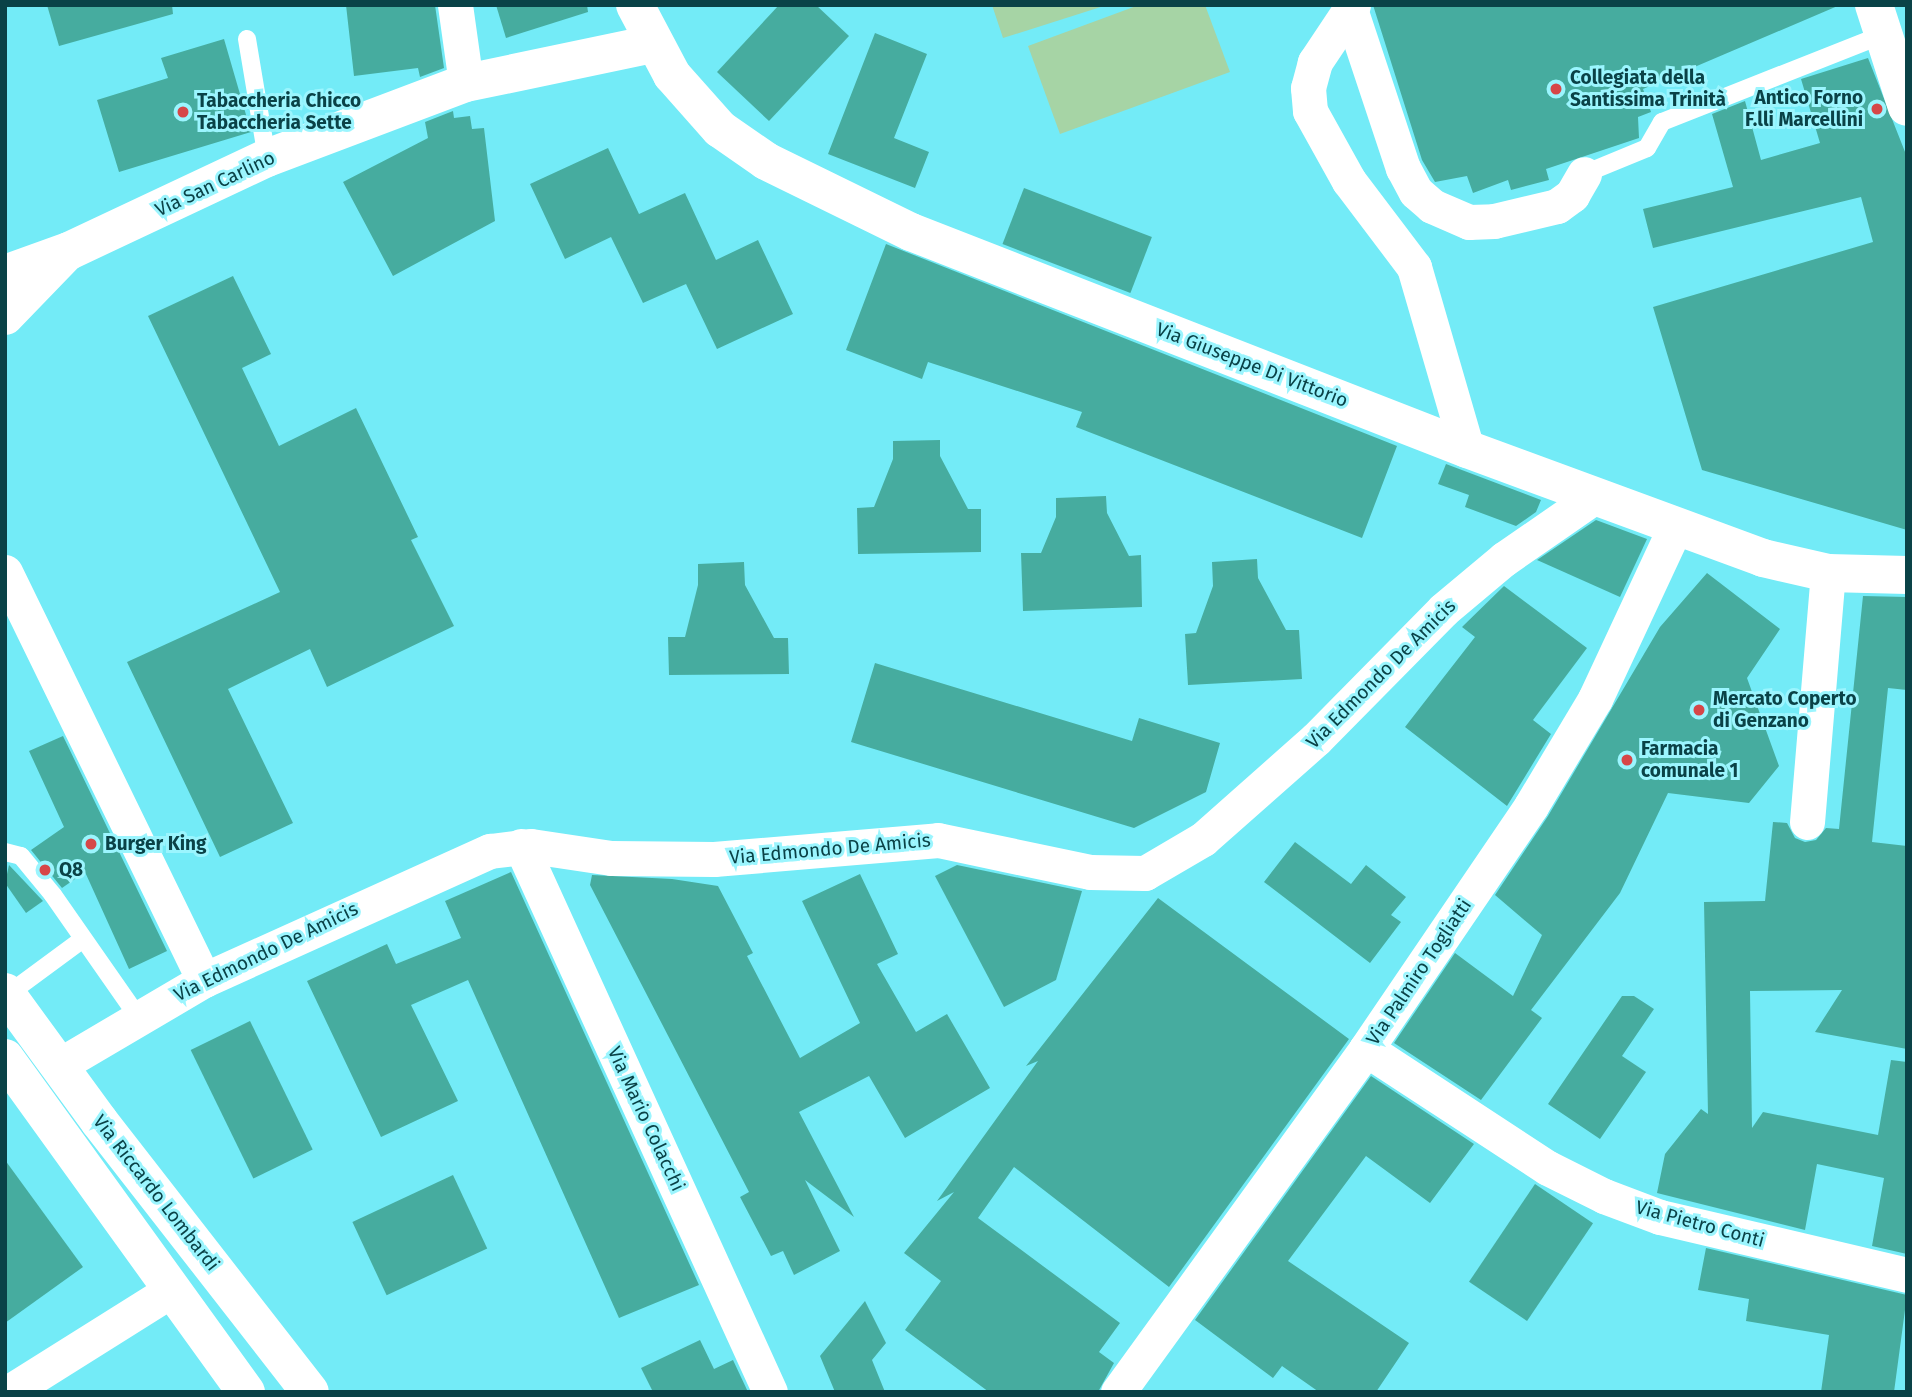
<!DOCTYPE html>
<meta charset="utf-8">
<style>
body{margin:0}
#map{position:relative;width:1912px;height:1397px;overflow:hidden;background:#73ebf7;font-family:"Fira Sans",sans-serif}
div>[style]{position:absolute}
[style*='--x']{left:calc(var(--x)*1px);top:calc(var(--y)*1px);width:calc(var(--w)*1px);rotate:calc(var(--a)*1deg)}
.green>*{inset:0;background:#a6d4a5}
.building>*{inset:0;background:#46ac9f;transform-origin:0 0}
.lane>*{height:18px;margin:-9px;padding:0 9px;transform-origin:9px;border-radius:9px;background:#fff}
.street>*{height:35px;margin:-17.5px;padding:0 17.5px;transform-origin:17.5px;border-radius:17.5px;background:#fff}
.secondary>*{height:38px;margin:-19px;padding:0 19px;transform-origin:19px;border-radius:19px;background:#fff}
.primary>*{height:38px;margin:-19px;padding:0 19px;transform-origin:19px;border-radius:19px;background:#fff}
.dots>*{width:19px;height:19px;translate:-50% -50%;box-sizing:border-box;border:4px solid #9bf5fe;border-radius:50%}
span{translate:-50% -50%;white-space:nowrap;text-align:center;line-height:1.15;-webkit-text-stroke:6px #9bf5fe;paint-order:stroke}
.poi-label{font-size:19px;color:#0a4247;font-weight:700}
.left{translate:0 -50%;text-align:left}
.right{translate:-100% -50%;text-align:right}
.street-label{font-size:19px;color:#0a4247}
.frame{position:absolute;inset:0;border:7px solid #0a4247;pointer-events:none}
</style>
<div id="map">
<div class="green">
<i style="clip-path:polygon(992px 5px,1107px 5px,1003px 38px)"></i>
<i style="clip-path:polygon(1139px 5px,1205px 5px,1230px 72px,1060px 134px,1028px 46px)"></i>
</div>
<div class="building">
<i style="clip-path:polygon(47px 5px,172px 5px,173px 14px,59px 46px)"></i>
<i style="clip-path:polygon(346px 5px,435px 5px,444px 68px,420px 77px,418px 68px,354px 76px)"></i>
<i style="clip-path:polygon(496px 5px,587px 5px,588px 12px,506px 38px)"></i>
<i style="clip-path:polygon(779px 5px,816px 5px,849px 36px,769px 121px,717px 72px)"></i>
<i style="clip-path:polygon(1373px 5px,1840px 5px,1643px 89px,1651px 112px,1638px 117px,1639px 138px,1546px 169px,1549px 180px,1511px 190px,1508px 180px,1473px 193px,1467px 176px,1435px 182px,1422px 160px)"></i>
<i style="clip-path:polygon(875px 33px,927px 54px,894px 138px,929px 152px,915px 188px,828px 154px)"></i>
<i style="clip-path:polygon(224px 39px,251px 132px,119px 172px,97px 100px,168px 78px,161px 58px)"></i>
<i style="clip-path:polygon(1868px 58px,1907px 157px,1907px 530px,1702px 470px,1653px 307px,1873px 242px,1861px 197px,1653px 248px,1643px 209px,1733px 187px,1712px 114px,1745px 101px,1761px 160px,1820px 143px,1801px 79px)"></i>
<i style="clip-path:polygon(453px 111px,454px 118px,470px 116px,472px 129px,484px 128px,495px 221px,393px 276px,343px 182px,428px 138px,425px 122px)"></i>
<i style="clip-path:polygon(608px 148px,639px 214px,685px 193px,716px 260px,758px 240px,793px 314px,717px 349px,686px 284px,643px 303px,611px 237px,565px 259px,530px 184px)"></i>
<i style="left:1024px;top:188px;width:137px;height:60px;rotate:21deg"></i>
<i style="clip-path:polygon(886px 244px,1397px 446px,1362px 538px,1076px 427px,1082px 412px,928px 362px,922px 379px,846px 350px)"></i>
<i style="clip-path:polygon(233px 276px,271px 354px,242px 368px,279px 446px,356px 408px,418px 537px,411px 540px,454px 626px,327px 687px,310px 649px,228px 689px,293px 823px,220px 857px,127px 662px,280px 592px,148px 316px)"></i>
<i style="clip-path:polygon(940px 440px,940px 456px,968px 509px,981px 509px,981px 552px,858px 554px,857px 508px,874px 507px,893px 459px,893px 441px)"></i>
<i style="clip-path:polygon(1446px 464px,1541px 500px,1536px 512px,1516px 526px,1465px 507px,1469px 495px,1438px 484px)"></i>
<i style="clip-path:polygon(1106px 496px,1107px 513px,1129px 556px,1141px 555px,1142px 607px,1023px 611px,1021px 553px,1041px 553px,1056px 517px,1056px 498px)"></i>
<i style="clip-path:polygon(1596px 520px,1647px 539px,1620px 597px,1537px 560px)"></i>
<i style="clip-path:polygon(1257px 559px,1258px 578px,1286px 630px,1299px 630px,1302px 679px,1188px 685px,1185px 634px,1196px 633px,1213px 586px,1212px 562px)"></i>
<i style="clip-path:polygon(744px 562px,745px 585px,774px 638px,788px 638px,789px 674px,669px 675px,668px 637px,685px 637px,698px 585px,698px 564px)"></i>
<i style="clip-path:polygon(1707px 573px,1780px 629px,1747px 678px,1779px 766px,1749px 803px,1668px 793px,1620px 893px,1531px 1010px,1542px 1018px,1481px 1100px,1394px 1043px,1455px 953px,1513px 996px,1542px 935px,1495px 895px,1548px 816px,1660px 627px)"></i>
<i style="clip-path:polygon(1504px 586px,1587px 648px,1533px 720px,1551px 734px,1507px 806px,1405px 727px,1475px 637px,1462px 627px)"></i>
<i style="clip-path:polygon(1863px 596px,1907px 597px,1907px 690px,1888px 688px,1872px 842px,1907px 846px,1907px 1049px,1815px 1032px,1842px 990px,1750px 991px,1752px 1128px,1763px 1112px,1878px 1135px,1891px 1060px,1907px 1062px,1907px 1254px,1872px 1246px,1884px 1178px,1817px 1164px,1805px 1230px,1657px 1193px,1665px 1154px,1701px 1109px,1708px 1114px,1704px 902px,1765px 901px,1773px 822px,1787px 823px,1795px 838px,1805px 842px,1816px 840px,1826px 828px,1839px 829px)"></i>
<i style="clip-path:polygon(875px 663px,1132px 741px,1139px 718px,1220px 743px,1206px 792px,1134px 828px,851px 742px)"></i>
<i style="clip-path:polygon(63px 736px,167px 951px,129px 969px,85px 872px,62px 888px,31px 850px,64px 827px,29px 751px)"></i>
<i style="clip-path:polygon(1295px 842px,1351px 884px,1366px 865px,1406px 897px,1391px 915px,1401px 922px,1370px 963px,1264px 882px)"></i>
<i style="clip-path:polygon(9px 865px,43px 901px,26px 913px,5px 883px)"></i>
<i style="clip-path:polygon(957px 865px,1082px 891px,1056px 980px,1004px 1007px,935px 876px)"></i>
<i style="clip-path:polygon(511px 872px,699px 1285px,619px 1318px,468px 980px,411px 1005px,458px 1101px,381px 1137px,307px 981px,387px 944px,396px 964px,461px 938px,445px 901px)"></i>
<i style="clip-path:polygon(860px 874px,898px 954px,877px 964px,916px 1032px,947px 1014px,990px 1088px,905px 1138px,869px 1076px,799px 1112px,854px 1217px,805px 1180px,840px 1251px,794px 1275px,783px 1251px,771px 1256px,740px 1197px,749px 1192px,590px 885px,592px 875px,672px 879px,718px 886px,753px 953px,747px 956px,800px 1058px,860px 1023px,802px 901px)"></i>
<i style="clip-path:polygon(1158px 898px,1349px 1039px,1169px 1287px,1014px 1167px,978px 1218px,1120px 1323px,1099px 1352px,1114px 1363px,1098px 1392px,989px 1392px,905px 1330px,941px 1281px,904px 1253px,954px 1192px,937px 1201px,1038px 1061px,1026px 1066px)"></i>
<i style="clip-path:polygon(1622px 996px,1634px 996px,1654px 1009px,1622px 1056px,1646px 1072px,1600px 1139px,1548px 1104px)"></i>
<i style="left:250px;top:1021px;width:143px;height:66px;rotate:64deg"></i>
<i style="clip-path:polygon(1371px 1076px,1474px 1144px,1430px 1203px,1366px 1156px,1288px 1261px,1409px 1343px,1376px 1392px,1319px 1392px,1282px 1366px,1273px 1378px,1195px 1320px)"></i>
<i style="clip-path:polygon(5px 1160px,83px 1267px,5px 1323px)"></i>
<i style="left:453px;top:1175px;width:81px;height:111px;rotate:65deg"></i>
<i style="left:1535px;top:1184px;width:70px;height:118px;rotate:34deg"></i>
<i style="clip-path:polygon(1706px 1248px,1907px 1295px,1894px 1392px,1821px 1392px,1829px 1335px,1746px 1321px,1749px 1299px,1698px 1290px)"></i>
<i style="clip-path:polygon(865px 1301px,886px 1343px,872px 1360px,885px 1392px,835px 1392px,820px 1356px)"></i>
<i style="clip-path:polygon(700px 1340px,714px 1369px,733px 1360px,748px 1392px,653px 1392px,641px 1368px)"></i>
</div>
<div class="lane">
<i style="--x:247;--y:39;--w:121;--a:80.5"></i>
<i style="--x:1584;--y:174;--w:68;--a:-22.4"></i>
<i style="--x:1647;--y:148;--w:30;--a:-60"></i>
<i style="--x:1662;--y:122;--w:239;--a:-21.6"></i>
<i style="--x:5;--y:852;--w:16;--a:14"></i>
<i style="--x:21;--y:856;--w:50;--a:50.6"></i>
<i style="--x:53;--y:895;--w:149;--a:55.1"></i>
<i style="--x:7;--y:995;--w:94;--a:-36.4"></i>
</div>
<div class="street">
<i style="--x:455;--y:5;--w:79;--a:82"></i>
<i style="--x:1353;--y:5;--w:69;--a:123.7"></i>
<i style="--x:1315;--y:62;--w:27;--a:105"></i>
<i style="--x:1308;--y:88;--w:23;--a:85"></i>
<i style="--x:1310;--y:111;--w:80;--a:60.9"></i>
<i style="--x:1349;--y:181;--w:108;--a:52.9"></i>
<i style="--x:1414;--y:267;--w:190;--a:73.8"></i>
<i style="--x:1350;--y:9;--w:168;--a:71.6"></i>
<i style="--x:1403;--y:168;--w:27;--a:62"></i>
<i style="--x:1416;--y:192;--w:21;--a:41"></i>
<i style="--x:1432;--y:206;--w:40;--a:23.4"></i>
<i style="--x:1469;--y:222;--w:25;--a:-2"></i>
<i style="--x:1494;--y:221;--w:65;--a:-13.4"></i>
<i style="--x:1557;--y:206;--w:19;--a:-36"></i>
<i style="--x:1572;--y:195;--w:24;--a:-60"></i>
<i style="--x:5;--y:317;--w:92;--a:-45.9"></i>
<i style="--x:5;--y:572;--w:454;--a:64"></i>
<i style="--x:1807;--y:822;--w:250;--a:-85.2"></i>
<i style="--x:521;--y:846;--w:600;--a:65.48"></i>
<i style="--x:1366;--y:1049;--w:217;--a:33.2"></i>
<i style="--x:1548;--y:1168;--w:63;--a:26.6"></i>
<i style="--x:1604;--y:1196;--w:60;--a:20.6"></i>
<i style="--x:1660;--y:1217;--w:254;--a:13.2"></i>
<i style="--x:58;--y:1066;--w:169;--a:-30.5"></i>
<i style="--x:204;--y:980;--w:314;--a:-24.3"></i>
<i style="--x:490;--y:851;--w:41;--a:-7"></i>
<i style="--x:531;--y:846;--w:81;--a:8.5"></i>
<i style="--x:611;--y:858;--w:103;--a:0.6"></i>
<i style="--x:714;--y:859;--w:225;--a:-4.8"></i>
<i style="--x:938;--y:840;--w:155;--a:11.9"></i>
<i style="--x:1090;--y:872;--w:55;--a:1"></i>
<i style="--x:1145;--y:873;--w:67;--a:-30.4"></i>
<i style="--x:1203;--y:839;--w:151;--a:-41.5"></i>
<i style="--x:1316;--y:739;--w:181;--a:-45.4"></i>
<i style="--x:1443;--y:610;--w:80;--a:-39.9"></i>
<i style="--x:1504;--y:559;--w:111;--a:-34.7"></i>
<i style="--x:9;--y:1392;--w:190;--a:-32.1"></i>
<i style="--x:1118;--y:1392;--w:423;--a:-54.1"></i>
<i style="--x:1366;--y:1049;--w:294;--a:-55.8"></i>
<i style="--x:1531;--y:806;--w:125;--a:-59.1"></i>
<i style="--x:1595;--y:699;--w:192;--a:-65"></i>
</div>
<div class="secondary">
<i style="--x:635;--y:5;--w:79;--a:62.1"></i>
<i style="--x:672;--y:75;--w:72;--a:48.4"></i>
<i style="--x:720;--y:129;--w:56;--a:34.8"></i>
<i style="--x:766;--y:161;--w:161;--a:26.1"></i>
<i style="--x:911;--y:232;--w:597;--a:21.32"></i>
<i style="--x:1467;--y:449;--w:315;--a:20.2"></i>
<i style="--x:1763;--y:558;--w:67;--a:13"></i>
<i style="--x:1828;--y:573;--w:79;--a:1.5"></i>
<i style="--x:5;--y:274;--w:68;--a:-19.8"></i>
<i style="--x:69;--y:251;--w:219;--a:-25.2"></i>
<i style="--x:267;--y:158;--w:213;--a:-20.7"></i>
<i style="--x:466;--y:83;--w:191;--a:-11.8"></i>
<i style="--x:5;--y:992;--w:160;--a:53.9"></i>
<i style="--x:99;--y:1121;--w:343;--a:52.1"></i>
<i style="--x:5;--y:1058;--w:412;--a:54.2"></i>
</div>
<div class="primary">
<i style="--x:1874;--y:5;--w:107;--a:72.1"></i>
</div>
<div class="dots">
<i style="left:1556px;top:89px;background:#d64748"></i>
<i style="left:1877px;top:109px;background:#d64748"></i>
<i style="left:183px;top:112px;background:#d64748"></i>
<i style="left:1699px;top:710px;background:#d64748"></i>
<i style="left:1627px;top:760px;background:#d64748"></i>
<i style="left:91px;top:844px;background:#d64748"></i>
<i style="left:45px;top:870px;background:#d64748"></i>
</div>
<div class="poi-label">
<span class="left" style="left:1570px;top:89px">Collegiata della<br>Santissima Trinità</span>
<span class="right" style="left:1863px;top:109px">Antico Forno<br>F.lli Marcellini</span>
<span class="left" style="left:197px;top:112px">Tabaccheria Chicco<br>Tabaccheria Sette</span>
<span class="left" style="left:1713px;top:710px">Mercato Coperto<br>di Genzano</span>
<span class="left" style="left:1641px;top:760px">Farmacia<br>comunale 1</span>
<span class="left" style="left:105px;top:844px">Burger King</span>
<span class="left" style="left:59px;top:870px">Q8</span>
</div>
<div class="street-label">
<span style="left:215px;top:184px;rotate:-25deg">Via San Carlino</span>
<span style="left:1252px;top:365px;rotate:21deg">Via Giuseppe Di Vittorio</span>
<span style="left:1381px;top:674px;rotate:-45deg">Via Edmondo De Amicis</span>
<span style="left:830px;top:849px;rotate:-5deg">Via Edmondo De Amicis</span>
<span style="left:266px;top:952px;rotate:-26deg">Via Edmondo De Amicis</span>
<span style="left:1419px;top:972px;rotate:-56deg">Via Palmiro Togliatti</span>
<span style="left:646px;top:1119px;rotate:65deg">Via Mario Colacchi</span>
<span style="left:156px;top:1193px;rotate:52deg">Via Riccardo Lombardi</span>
<span style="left:1700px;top:1224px;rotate:15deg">Via Pietro Conti</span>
</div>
<div class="frame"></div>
</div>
